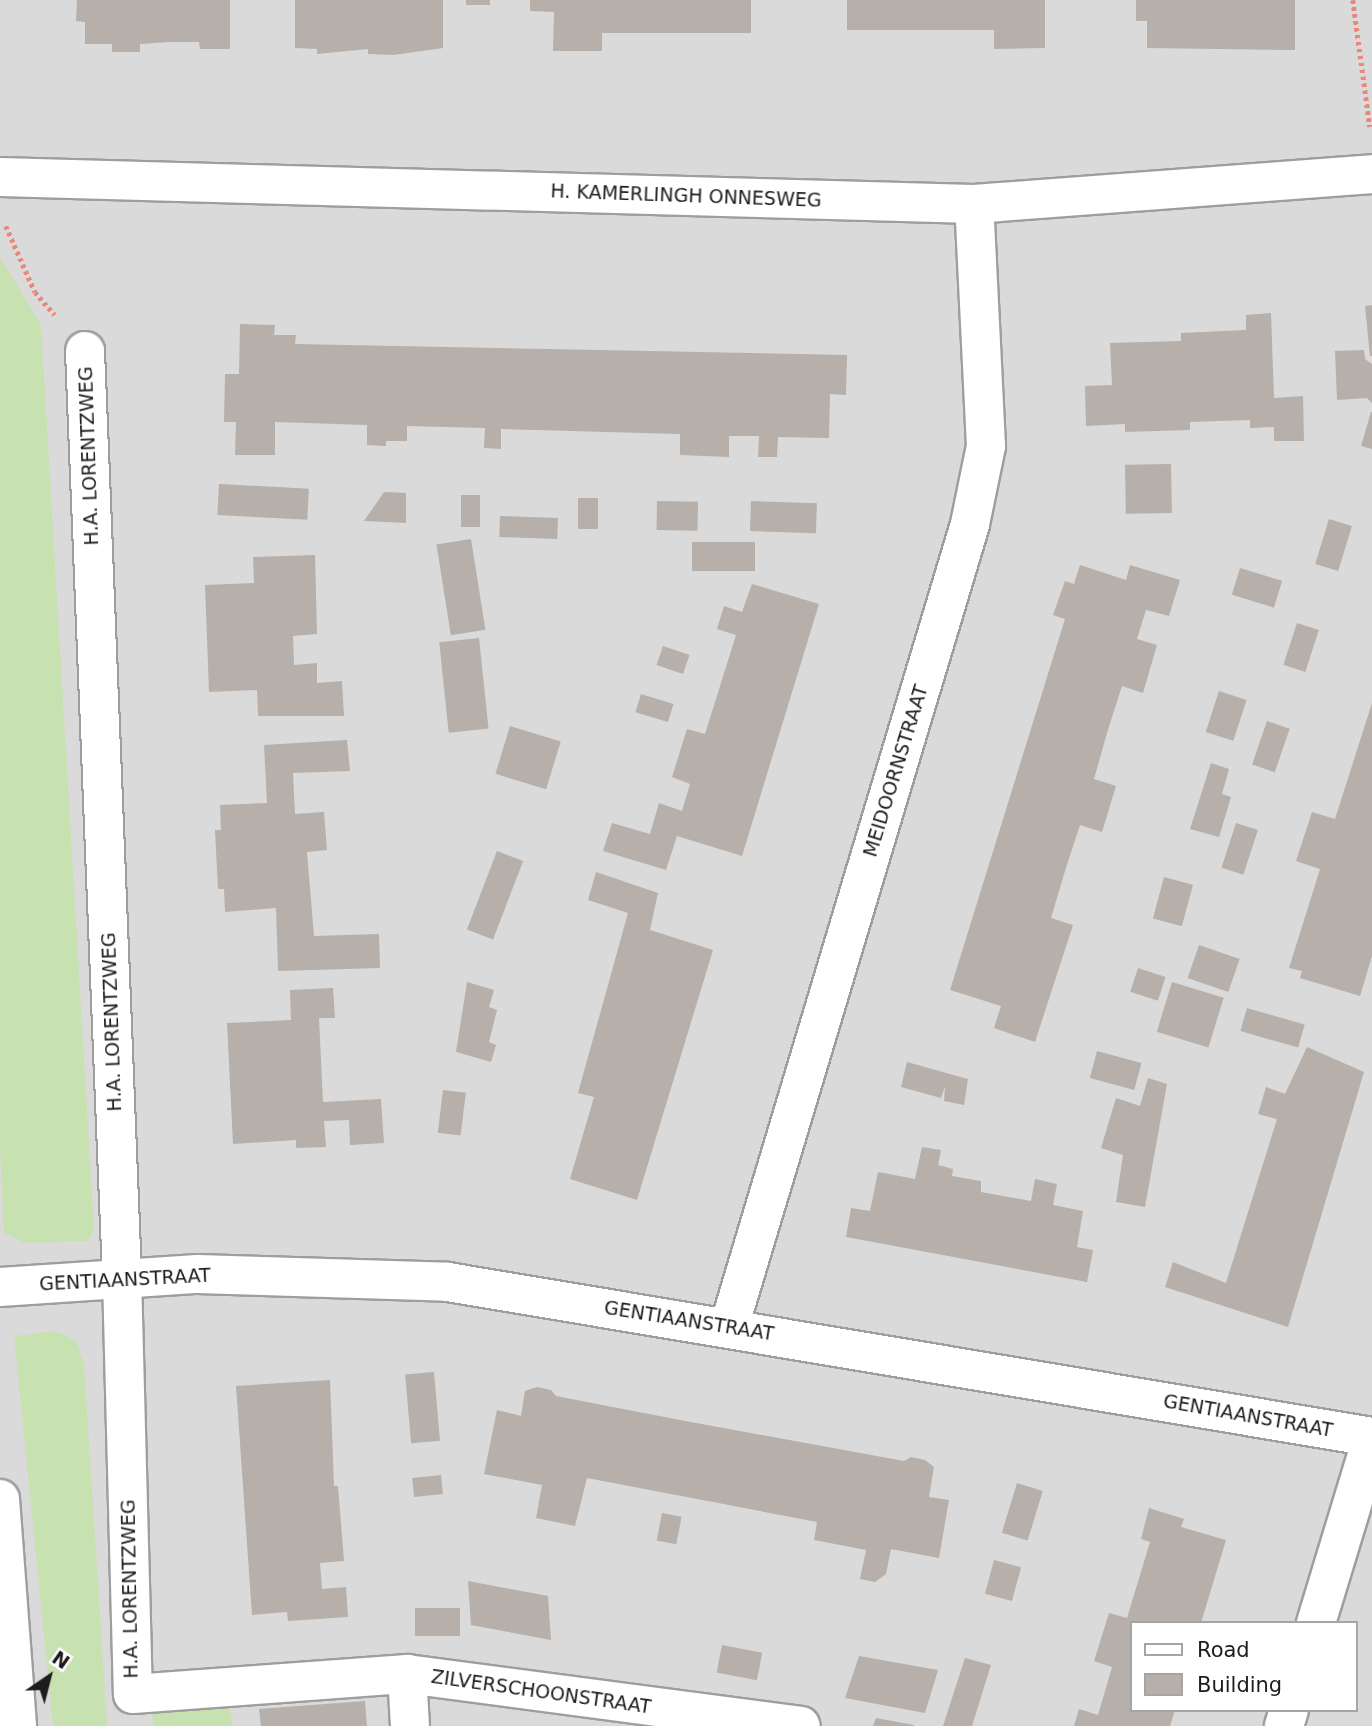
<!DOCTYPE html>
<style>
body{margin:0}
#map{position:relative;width:1372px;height:1726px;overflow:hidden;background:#edeae4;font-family:"DejaVu Sans",sans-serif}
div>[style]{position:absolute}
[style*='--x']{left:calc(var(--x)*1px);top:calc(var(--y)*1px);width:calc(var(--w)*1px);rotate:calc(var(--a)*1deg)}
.residential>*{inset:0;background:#dbdada}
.grass>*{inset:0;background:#c7e1b0}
.building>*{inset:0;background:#b6afaa;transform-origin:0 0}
.path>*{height:4.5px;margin-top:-2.25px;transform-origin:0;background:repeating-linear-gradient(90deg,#e8877a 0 3.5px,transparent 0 7px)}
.roads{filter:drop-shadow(2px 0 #9e9e9e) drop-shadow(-2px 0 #9e9e9e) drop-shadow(0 2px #9e9e9e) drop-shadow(0 -2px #9e9e9e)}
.minor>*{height:38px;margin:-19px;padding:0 19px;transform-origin:19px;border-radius:19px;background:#fff}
span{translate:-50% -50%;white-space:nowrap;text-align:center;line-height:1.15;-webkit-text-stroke:5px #fff;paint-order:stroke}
.street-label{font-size:19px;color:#1d1d1d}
.legend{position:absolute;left:1130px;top:1621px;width:228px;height:91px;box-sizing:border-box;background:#fff;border:2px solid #a5a5a5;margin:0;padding:9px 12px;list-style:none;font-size:21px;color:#1d1d1d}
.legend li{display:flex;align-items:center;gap:14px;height:35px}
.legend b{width:35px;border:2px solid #a5a5a5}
.north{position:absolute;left:14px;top:1642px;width:70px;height:70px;-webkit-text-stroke:5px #fff;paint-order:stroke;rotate:35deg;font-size:19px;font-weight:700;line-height:28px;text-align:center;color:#1d1d1d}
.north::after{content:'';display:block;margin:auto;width:24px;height:32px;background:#1d1d1d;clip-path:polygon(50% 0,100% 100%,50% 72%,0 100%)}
</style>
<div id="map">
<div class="residential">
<i style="clip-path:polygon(evenodd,0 0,1372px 0,1372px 1726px,0 1726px,0 0,1132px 1623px,1356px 1623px,1356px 1710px,1132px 1710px,1132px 1623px)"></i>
</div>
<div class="grass">
<i style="clip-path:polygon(0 257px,41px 325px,94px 1231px,87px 1241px,25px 1243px,4px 1233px,0 1145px)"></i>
<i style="clip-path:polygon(53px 1331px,76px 1340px,84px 1365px,107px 1726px,53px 1726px,14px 1336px)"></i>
<i style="clip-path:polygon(228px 1699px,232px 1726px,153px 1726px,152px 1707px)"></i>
</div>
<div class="building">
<i style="clip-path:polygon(77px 0,230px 0,230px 49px,200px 49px,199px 42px,169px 42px,140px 44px,140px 52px,112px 52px,112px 44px,85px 44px,85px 22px,76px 21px)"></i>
<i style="clip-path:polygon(295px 0,443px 0,443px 48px,393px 55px,368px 54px,368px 49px,317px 54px,317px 49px,295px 48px)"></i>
<i style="left:466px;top:0;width:24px;height:5px"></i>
<i style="clip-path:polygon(530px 0,751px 0,751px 33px,602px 33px,602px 51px,553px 51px,554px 12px,530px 11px)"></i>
<i style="clip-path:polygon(847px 0,1045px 0,1045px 48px,994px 49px,994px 30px,847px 30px)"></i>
<i style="clip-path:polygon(1136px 0,1295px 0,1295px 50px,1147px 48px,1147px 21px,1136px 21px)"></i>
<i style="clip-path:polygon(1372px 305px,1372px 356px,1370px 356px,1365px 306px)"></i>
<i style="clip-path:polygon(1271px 313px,1274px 398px,1303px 396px,1304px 441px,1274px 441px,1274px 427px,1250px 428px,1250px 420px,1190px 422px,1190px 430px,1125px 432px,1125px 424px,1086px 426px,1085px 386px,1112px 385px,1110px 343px,1181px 341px,1181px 333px,1246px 330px,1246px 315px)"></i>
<i style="clip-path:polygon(240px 324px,275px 325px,274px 335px,296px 335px,295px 344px,847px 355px,846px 395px,830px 394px,829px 438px,778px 437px,777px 457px,758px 457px,759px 436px,729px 436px,729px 457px,680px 455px,680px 434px,501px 429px,501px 449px,484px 448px,485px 428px,407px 426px,407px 441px,386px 441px,386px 446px,367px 445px,367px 425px,275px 422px,275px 455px,235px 455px,236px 422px,224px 422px,225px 374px,239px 374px)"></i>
<i style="clip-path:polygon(1364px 350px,1365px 359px,1372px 364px,1372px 403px,1367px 398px,1337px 400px,1335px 351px)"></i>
<i style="clip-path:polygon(1371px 412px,1372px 412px,1372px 449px,1361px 446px)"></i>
<i style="left:1171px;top:464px;width:49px;height:46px;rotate:89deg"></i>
<i style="left:219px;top:484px;width:90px;height:31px;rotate:3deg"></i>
<i style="clip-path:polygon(384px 492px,406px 493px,406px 523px,364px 521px)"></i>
<i style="left:461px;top:495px;width:19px;height:32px"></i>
<i style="left:578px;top:498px;width:20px;height:31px"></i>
<i style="left:657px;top:501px;width:41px;height:29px;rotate:1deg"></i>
<i style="left:751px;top:501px;width:66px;height:30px;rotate:2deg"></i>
<i style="left:500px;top:516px;width:58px;height:21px;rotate:2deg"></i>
<i style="left:1329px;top:519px;width:24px;height:47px;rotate:17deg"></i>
<i style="left:471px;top:539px;width:92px;height:35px;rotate:81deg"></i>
<i style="left:692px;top:542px;width:63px;height:29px"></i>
<i style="clip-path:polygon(315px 555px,317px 634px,293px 636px,294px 665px,317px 663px,317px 683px,342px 681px,344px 716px,258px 716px,257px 690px,209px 692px,205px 585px,254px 583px,253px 557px)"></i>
<i style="clip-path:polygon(1080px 565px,1126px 580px,1130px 565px,1180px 580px,1169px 616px,1146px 610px,1137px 639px,1157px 645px,1143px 693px,1122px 686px,1107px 733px,1094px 779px,1116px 786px,1102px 832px,1080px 825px,1065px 871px,1051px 918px,1073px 925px,1035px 1042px,994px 1028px,1001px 1006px,950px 990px,1065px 619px,1053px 615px,1065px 581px,1074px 584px)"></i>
<i style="left:1240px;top:568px;width:44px;height:28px;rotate:17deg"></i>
<i style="clip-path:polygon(752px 584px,819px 604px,742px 856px,677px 836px,666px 870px,603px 851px,612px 823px,650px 834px,659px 803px,682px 811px,690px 784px,672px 777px,687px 729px,705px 734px,736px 635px,717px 629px,724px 606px,742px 612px)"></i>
<i style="left:1297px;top:623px;width:23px;height:44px;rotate:18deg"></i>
<i style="left:479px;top:638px;width:91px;height:40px;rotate:84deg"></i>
<i style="left:663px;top:646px;width:28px;height:20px;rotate:19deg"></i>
<i style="left:1219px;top:691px;width:29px;height:43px;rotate:18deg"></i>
<i style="left:641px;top:694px;width:34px;height:19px;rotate:17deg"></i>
<i style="clip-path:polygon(1372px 703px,1372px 956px,1360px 996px,1300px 978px,1302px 971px,1289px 968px,1320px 869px,1296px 861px,1312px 812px,1335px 819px)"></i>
<i style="left:1267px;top:721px;width:24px;height:46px;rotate:19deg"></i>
<i style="left:510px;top:726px;width:53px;height:50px;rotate:17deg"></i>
<i style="clip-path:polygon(347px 740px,350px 771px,293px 773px,295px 814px,324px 812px,327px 850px,307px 852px,314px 936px,379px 934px,380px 968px,278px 971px,276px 908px,225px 912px,224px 889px,218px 889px,215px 830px,221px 830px,220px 805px,267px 803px,264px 745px)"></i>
<i style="clip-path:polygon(1211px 763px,1229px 769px,1222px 794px,1231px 797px,1219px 837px,1190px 829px)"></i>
<i style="left:1236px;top:823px;width:23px;height:47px;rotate:18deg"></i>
<i style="left:497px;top:851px;width:28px;height:84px;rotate:21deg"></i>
<i style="clip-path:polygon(596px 872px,658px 893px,650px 930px,713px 950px,637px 1200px,570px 1179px,594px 1097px,578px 1093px,628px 913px,588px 900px)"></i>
<i style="left:1164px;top:877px;width:30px;height:43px;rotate:15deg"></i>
<i style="left:1199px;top:945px;width:43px;height:35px;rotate:19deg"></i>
<i style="left:1138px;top:968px;width:29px;height:25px;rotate:18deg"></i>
<i style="clip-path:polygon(467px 982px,494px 990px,489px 1007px,497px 1010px,489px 1042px,496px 1045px,491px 1062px,456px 1052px)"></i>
<i style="left:1172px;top:982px;width:54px;height:52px;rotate:17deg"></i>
<i style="clip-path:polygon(333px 988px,335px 1018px,319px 1018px,323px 1102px,381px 1099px,384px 1143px,350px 1145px,349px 1120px,324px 1121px,326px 1147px,296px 1148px,296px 1140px,233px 1144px,227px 1023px,291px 1020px,290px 990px)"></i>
<i style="left:1247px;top:1008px;width:60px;height:24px;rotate:16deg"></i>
<i style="clip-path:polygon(1307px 1047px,1364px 1072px,1288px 1327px,1165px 1287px,1173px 1262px,1226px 1283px,1277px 1119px,1258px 1114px,1266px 1087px,1285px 1094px)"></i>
<i style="left:1097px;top:1051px;width:46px;height:28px;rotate:15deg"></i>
<i style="clip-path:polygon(907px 1062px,968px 1079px,964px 1105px,944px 1101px,945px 1086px,941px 1098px,901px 1087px)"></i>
<i style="clip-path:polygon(1148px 1078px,1167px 1084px,1145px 1207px,1116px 1202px,1123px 1155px,1101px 1148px,1116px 1098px,1140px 1106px)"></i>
<i style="left:443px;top:1090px;width:23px;height:43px;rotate:7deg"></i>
<i style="clip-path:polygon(922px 1147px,941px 1150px,938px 1165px,953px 1169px,952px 1176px,981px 1181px,981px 1192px,1031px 1201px,1035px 1179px,1057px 1184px,1053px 1205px,1083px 1211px,1077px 1247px,1093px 1250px,1087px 1282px,846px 1237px,851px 1208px,870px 1211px,878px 1172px,915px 1179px)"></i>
<i style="left:434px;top:1372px;width:69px;height:29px;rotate:85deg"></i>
<i style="clip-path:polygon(330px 1380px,334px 1486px,338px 1486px,344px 1561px,320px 1563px,322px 1589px,346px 1587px,348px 1617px,288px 1621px,287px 1612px,252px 1615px,236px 1386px)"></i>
<i style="clip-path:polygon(537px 1387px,551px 1390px,556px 1396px,680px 1420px,904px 1461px,911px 1457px,925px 1460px,934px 1467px,929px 1497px,949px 1500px,939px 1558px,891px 1549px,886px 1574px,875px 1582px,860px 1579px,866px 1550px,814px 1540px,817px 1522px,587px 1478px,575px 1526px,536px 1518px,542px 1485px,484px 1474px,497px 1410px,521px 1416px,525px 1391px)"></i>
<i style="left:441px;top:1475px;width:19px;height:29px;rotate:84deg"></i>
<i style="left:1017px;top:1483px;width:27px;height:52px;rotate:17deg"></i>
<i style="clip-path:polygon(1149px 1508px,1184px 1519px,1181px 1527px,1226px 1540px,1201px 1623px,1132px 1623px,1132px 1710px,1175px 1710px,1170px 1726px,1074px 1726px,1079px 1709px,1098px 1715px,1112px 1667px,1094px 1661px,1109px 1613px,1127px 1618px,1150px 1542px,1141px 1539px)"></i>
<i style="left:662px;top:1513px;width:20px;height:28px;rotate:11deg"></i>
<i style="left:994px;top:1560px;width:28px;height:35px;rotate:15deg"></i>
<i style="clip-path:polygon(468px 1581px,548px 1596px,551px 1640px,471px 1625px)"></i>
<i style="left:460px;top:1608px;width:28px;height:45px;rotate:90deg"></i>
<i style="left:722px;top:1645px;width:41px;height:28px;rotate:11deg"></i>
<i style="clip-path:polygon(859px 1656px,938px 1670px,925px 1713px,845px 1698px)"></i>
<i style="clip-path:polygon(965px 1658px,991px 1665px,972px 1726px,943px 1726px)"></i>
<i style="clip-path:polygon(365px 1701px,367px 1726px,261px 1726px,259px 1709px)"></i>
<i style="clip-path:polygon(876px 1718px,914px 1725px,914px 1726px,873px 1726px)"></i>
</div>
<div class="path">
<i style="--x:1353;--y:0;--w:128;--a:82.4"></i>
<i style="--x:6;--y:226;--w:72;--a:66.3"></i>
<i style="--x:35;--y:292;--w:30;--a:49"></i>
</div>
<div class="roads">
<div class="minor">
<i style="--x:0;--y:177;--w:974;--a:1.59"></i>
<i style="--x:974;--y:204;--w:399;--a:-4.3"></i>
<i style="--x:85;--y:351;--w:927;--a:87.71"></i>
<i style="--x:122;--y:1277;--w:417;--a:88.5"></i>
<i style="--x:133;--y:1694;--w:275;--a:-4.2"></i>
<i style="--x:407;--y:1674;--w:397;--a:7.5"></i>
<i style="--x:0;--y:1287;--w:198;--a:-3.8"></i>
<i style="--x:198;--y:1274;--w:250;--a:1.8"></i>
<i style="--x:448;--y:1282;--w:937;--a:9.52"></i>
<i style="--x:729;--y:1327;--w:838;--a:-73.29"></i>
<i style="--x:970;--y:524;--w:80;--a:-78.4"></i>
<i style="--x:986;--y:446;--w:242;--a:-92.8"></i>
<i style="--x:0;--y:1499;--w:228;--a:85.7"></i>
<i style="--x:1316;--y:1623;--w:192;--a:-73.1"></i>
<i style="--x:407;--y:1674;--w:52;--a:86.7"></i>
<i style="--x:1284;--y:1726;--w:17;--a:-73"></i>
</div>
</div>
<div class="street-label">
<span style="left:686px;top:196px;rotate:2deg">H. KAMERLINGH ONNESWEG</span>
<span style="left:89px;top:456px;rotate:-92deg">H.A. LORENTZWEG</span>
<span style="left:896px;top:771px;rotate:-73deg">MEIDOORNSTRAAT</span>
<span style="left:112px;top:1022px;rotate:-92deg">H.A. LORENTZWEG</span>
<span style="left:125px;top:1280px;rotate:-3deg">GENTIAANSTRAAT</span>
<span style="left:689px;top:1321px;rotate:9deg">GENTIAANSTRAAT</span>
<span style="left:1248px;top:1416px;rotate:10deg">GENTIAANSTRAAT</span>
<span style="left:130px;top:1589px;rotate:-91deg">H.A. LORENTZWEG</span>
<span style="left:541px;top:1692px;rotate:8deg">ZILVERSCHOONSTRAAT</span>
</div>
<ul class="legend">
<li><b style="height:9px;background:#fff"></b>Road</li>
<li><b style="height:19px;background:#b6afaa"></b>Building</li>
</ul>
<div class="north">N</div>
</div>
